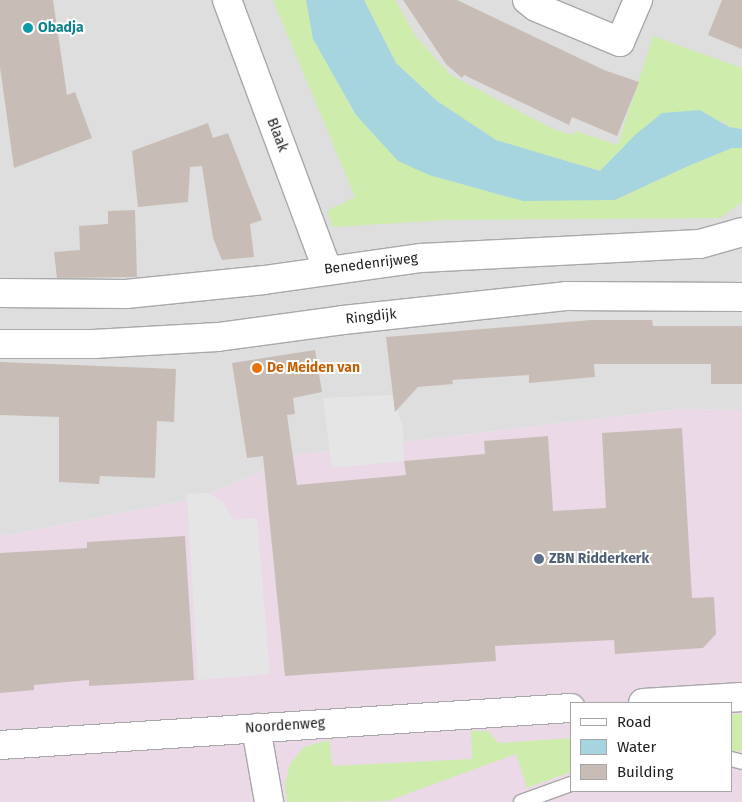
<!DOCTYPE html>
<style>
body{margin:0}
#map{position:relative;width:742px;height:802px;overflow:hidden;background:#f2eee7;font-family:"Fira Sans",sans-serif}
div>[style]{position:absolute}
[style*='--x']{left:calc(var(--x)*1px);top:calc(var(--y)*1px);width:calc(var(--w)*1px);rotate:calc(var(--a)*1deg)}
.residential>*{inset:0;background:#dfdede}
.industrial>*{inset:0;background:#ebd9e8}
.grass>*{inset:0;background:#ceedac;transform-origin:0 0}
.parking>*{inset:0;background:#e5e5e5}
.water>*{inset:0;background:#a6d5e0}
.building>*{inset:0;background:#c7bdb6}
.roads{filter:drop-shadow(1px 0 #a8a8a8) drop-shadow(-1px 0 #a8a8a8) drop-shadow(0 1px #a8a8a8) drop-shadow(0 -1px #a8a8a8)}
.lane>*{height:14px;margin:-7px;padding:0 7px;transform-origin:7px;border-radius:7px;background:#fff}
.street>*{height:28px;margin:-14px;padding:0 14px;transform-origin:14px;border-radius:14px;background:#fff}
.dots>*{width:14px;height:14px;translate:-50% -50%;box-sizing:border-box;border:2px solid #fff;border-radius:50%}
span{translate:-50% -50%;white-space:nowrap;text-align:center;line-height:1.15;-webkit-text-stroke:4px #fff;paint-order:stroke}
.culture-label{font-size:14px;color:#0d838f;font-weight:700}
.left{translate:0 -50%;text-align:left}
.street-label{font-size:14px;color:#212121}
.food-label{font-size:14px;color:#c56008;font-weight:700}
.service-label{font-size:14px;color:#4e5e75;font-weight:700}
.legend{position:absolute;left:570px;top:702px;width:162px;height:90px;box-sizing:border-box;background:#fff;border:1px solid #a6a6a6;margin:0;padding:6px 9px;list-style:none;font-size:15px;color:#212121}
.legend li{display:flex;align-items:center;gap:10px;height:25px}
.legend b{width:25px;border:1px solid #a6a6a6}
</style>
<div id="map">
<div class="residential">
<i style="clip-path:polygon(0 0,742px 0,742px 410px,680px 409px,302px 454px,200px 498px,4px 536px,0 531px)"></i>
</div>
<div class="industrial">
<i style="clip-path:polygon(evenodd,680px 409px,742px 410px,742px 802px,0 802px,0 531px,4px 536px,200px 498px,302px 454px,680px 409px,571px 703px,731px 703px,731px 791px,571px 791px,571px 703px)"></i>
</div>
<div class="grass">
<i style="clip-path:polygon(273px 0,306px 0,313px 39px,356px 115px,615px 200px,686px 167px,732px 148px,742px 148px,742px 202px,720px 218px,448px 220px,333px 227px,327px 211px,355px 197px)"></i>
<i style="clip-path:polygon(364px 0,395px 0,416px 37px,451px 75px,551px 128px,572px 135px,576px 131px,618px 145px,653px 36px,742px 68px,742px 129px,729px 127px,723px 121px,635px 135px,600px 171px,496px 140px,437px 101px,396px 63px)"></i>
<i style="left:742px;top:714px;width:37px;height:11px;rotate:90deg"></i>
<i style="clip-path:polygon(471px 731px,488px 731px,499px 743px,571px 738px,571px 772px,527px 788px,516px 754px,388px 801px,287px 802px,285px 784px,290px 764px,304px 747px,329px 740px,332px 766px,472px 759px)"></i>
</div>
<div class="parking">
<i style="clip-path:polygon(392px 395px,403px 428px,404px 461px,332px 468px,323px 398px)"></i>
<i style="clip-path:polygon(208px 493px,222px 501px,234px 520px,257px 518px,270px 674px,198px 680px,187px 494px)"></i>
</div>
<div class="water">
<i style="clip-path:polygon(306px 0,364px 0,396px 63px,437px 101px,496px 140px,600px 171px,635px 135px,662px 113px,700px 110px,729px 127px,742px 129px,742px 148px,732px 148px,686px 167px,615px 200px,523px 201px,429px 175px,398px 161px,356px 115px,313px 39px)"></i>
</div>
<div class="building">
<i style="clip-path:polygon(0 0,53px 0,67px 95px,75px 92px,92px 138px,14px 168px,0 67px)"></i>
<i style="clip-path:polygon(403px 0,457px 0,604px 70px,639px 82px,617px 136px,572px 117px,569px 125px,464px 75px,462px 78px,446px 64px)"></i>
<i style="clip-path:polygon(722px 0,742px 0,742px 49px,708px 35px)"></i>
<i style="clip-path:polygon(208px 123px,213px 138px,228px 133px,262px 220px,250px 224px,254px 257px,222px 260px,213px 238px,202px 166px,190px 167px,188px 202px,138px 207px,132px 151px)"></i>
<i style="clip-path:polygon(135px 210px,137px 277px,57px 278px,54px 252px,80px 250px,79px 226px,108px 224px,108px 211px)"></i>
<i style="clip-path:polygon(591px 320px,652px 320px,653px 326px,742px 326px,742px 384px,711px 384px,711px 364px,594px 364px,595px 377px,529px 383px,529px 375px,452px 380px,453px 384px,418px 387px,395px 412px,386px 337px)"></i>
<i style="clip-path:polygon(315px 350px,322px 392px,293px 398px,295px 414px,287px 415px,297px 485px,406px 475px,404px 461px,485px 454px,484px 441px,548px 436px,553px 511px,606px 508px,602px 433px,682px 428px,692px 598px,714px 597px,716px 634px,703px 648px,615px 654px,614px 640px,495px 646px,496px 661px,285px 676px,263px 456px,247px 458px,232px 363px)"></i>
<i style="clip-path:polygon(0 362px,176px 369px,174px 422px,157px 421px,155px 478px,100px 476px,99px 484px,59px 482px,59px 417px,0 415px)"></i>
<i style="clip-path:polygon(185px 536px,194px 680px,89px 686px,89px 680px,34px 685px,34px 690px,0 693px,0 553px,87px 548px,87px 542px)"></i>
</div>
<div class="roads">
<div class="lane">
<i style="--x:731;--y:759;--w:11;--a:15"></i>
<i style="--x:521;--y:802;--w:53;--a:-19.8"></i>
</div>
<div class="street">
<i style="--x:227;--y:0;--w:287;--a:69.6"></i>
<i style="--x:527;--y:0;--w:11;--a:38"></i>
<i style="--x:536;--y:7;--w:91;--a:22.6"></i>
<i style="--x:620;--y:42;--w:46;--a:-66.8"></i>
<i style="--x:0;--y:293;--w:126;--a:0.5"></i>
<i style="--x:126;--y:294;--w:139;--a:-5.8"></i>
<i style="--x:264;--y:280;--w:159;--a:-8"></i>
<i style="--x:421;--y:258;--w:279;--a:-2.9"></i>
<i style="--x:700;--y:244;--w:44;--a:-15.9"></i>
<i style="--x:0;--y:344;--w:93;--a:0"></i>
<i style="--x:93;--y:344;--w:125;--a:-3.2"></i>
<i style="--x:218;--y:337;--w:126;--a:-7.7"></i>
<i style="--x:343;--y:320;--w:224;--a:-6.1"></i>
<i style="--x:566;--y:296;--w:176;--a:0.3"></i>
<i style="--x:643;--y:703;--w:99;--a:-3.5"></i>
<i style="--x:256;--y:728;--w:75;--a:80"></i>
<i style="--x:0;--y:745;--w:572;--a:-3.71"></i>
</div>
</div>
<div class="dots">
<i style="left:28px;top:28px;background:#0f9aa8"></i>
<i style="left:257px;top:368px;background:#e8710a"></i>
<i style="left:539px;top:559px;background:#5c6f8a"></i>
</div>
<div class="culture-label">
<span class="left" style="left:38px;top:28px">Obadja</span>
</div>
<div class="street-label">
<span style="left:277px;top:135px;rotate:69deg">Blaak</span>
<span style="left:371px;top:264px;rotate:-7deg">Benedenrijweg</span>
<span style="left:371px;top:317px;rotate:-6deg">Ringdijk</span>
<span style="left:285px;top:726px;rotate:-4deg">Noordenweg</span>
</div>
<div class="food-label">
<span class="left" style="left:267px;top:368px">De Meiden van</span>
</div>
<div class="service-label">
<span class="left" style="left:549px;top:559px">ZBN Ridderkerk</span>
</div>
<ul class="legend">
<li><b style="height:6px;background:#fff"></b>Road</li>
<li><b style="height:14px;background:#a6d5e0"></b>Water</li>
<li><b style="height:14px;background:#c7bdb6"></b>Building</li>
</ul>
</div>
